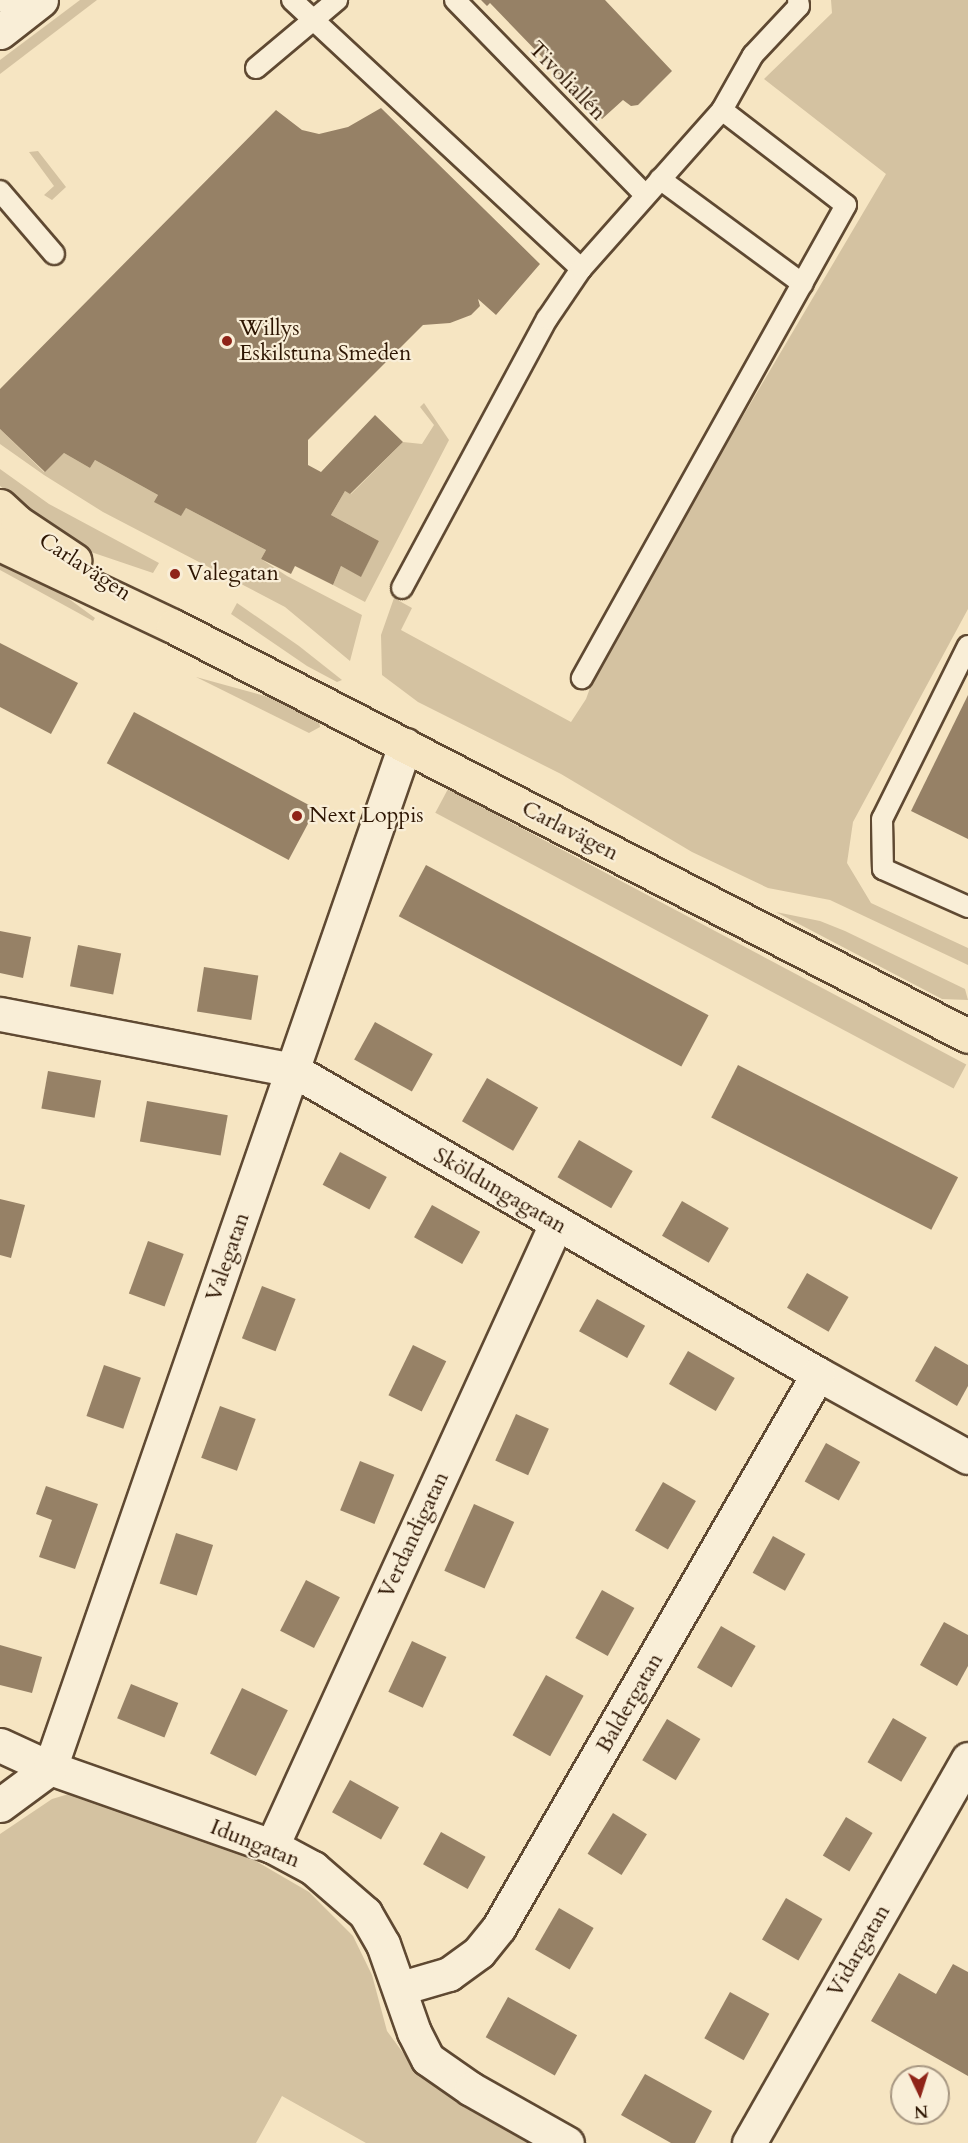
<!DOCTYPE html>
<meta charset="utf-8">
<style>
body{margin:0}
#map{position:relative;width:968px;height:2143px;overflow:hidden;background:#f6e5c2;font-family:Cardo,serif}
div>[style]{position:absolute}
[style*='--x']{left:calc(var(--x)*1px);top:calc(var(--y)*1px);width:calc(var(--w)*1px);rotate:calc(var(--a)*1deg)}
.green>*{inset:0;background:#d4c2a1;transform-origin:0 0}
.building>*{inset:0;background:#968166;transform-origin:0 0}
.roads{filter:drop-shadow(2px 0 #5f4932) drop-shadow(-2px 0 #5f4932) drop-shadow(0 2px #5f4932) drop-shadow(0 -2px #5f4932)}
.lane>*{height:20px;margin:-10px;padding:0 10px;transform-origin:10px;border-radius:10px;background:#f9eed7}
.street>*{height:33px;margin:-16.5px;padding:0 16.5px;transform-origin:16.5px;border-radius:16.5px;background:#f9eed7}
.primary>*{height:33px;margin:-16.5px;padding:0 16.5px;transform-origin:16.5px;border-radius:16.5px;background:#f6e5c2}
.dots>*{width:16px;height:16px;translate:-50% -50%;box-sizing:border-box;border:3px solid #f9eed7;border-radius:50%}
span{translate:-50% -50%;white-space:nowrap;text-align:center;line-height:1.15;-webkit-text-stroke:4.5px #f9eed7;paint-order:stroke}
.street-label{font-size:22px;color:#2d1502}
.poi-label{font-size:22px;color:#2d1502}
.left{translate:0 -50%;text-align:left}
.north{position:absolute;left:890px;top:2065px;width:60px;height:60px;box-sizing:border-box;background:#f9eed7;border:2px solid #a79782;border-radius:50%;rotate:176deg;font-size:16px;font-weight:700;line-height:24px;text-align:center;color:#2d1502}
.north::after{content:'';display:block;margin:auto;width:21px;height:27px;background:#8f2418;clip-path:polygon(50% 0,100% 100%,50% 72%,0 100%)}
</style>
<div id="map">
<div class="green">
<i style="clip-path:polygon(80px 0,97px 0,0 74px,0 60px)"></i>
<i style="clip-path:polygon(831px 0,968px 0,968px 609px,853px 822px,847px 863px,871px 903px,968px 948px,968px 965px,830px 900px,768px 888px,692px 852px,561px 774px,418px 702px,382px 675px,381px 635px,394px 598px,412px 608px,401px 630px,571px 722px,586px 699px,601px 658px,704px 474px,736px 428px,886px 174px,764px 79px,832px 13px)"></i>
<i style="clip-path:polygon(38px 151px,66px 187px,52px 200px,44px 195px,54px 186px,29px 152px)"></i>
<i style="clip-path:polygon(424px 403px,449px 440px,365px 602px,333px 585px,341px 566px,361px 576px,379px 541px,331px 515px,345px 491px,351px 494px,403px 442px,422px 444px,434px 425px,420px 407px)"></i>
<i style="clip-path:polygon(0 429px,44px 472px,64px 453px,90px 468px,95px 460px,158px 495px,155px 502px,181px 515px,186px 508px,266px 550px,261px 559px,287px 576px,362px 615px,350px 661px,285px 607px,103px 512px,44px 475px,0 444px)"></i>
<i style="clip-path:polygon(0 469px,49px 504px,159px 563px,153px 573px,91px 552px,65px 537px,0 486px)"></i>
<i style="clip-path:polygon(0 552px,31px 571px,95px 618px,93px 621px,0 570px)"></i>
<i style="clip-path:polygon(237px 603px,299px 646px,342px 680px,337px 682px,307px 666px,231px 614px)"></i>
<i style="clip-path:polygon(196px 677px,272px 698px,319px 720px,320px 727px,309px 733px)"></i>
<i style="left:448px;top:789px;width:587px;height:27px;rotate:28deg"></i>
<i style="clip-path:polygon(776px 912px,820px 921px,845px 931px,965px 989px,968px 1000px,942px 999px)"></i>
<i style="clip-path:polygon(72px 1793px,99px 1797px,254px 1860px,309px 1892px,353px 1936px,372px 1975px,387px 2031px,409px 2061px,420px 2072px,543px 2143px,366px 2143px,282px 2096px,256px 2143px,0 2143px,0 1834px,52px 1799px)"></i>
</div>
<div class="building">
<i style="clip-path:polygon(481px 0,605px 0,672px 71px,638px 105px,631px 106px,623px 100px,602px 119px,490px 3px,487px 6px)"></i>
<i style="clip-path:polygon(381px 108px,540px 264px,496px 315px,478px 299px,480px 306px,471px 315px,450px 323px,423px 325px,308px 440px,308px 465px,321px 472px,375px 415px,403px 442px,350px 494px,345px 491px,331px 515px,379px 541px,361px 577px,341px 566px,333px 585px,295px 566px,291px 574px,261px 559px,266px 550px,186px 508px,181px 516px,154px 502px,158px 495px,95px 460px,90px 468px,64px 453px,45px 472px,0 429px,0 389px,276px 110px,302px 130px,319px 134px,348px 127px)"></i>
<i style="clip-path:polygon(0 643px,78px 683px,51px 734px,0 707px)"></i>
<i style="clip-path:polygon(968px 695px,968px 839px,911px 811px)"></i>
<i style="left:134px;top:712px;width:206px;height:58px;rotate:28deg"></i>
<i style="left:426px;top:865px;width:320px;height:58px;rotate:28deg"></i>
<i style="clip-path:polygon(0 931px,31px 937px,23px 978px,0 973px)"></i>
<i style="left:78px;top:945px;width:44px;height:42px;rotate:11deg"></i>
<i style="left:204px;top:967px;width:55px;height:45px;rotate:9deg"></i>
<i style="left:375px;top:1022px;width:66px;height:43px;rotate:29deg"></i>
<i style="left:738px;top:1065px;width:247px;height:59px;rotate:27deg"></i>
<i style="left:48px;top:1071px;width:54px;height:38px;rotate:10deg"></i>
<i style="left:487px;top:1078px;width:59px;height:50px;rotate:30deg"></i>
<i style="left:147px;top:1101px;width:82px;height:41px;rotate:10deg"></i>
<i style="left:579px;top:1140px;width:62px;height:43px;rotate:30deg"></i>
<i style="left:340px;top:1152px;width:53px;height:37px;rotate:28deg"></i>
<i style="clip-path:polygon(0 1199px,25px 1205px,11px 1258px,0 1255px)"></i>
<i style="left:682px;top:1201px;width:54px;height:40px;rotate:30deg"></i>
<i style="left:432px;top:1205px;width:55px;height:37px;rotate:29deg"></i>
<i style="left:148px;top:1241px;width:38px;height:56px;rotate:20deg"></i>
<i style="left:807px;top:1273px;width:48px;height:40px;rotate:30deg"></i>
<i style="left:262px;top:1286px;width:36px;height:56px;rotate:21deg"></i>
<i style="left:597px;top:1299px;width:55px;height:37px;rotate:29deg"></i>
<i style="left:413px;top:1345px;width:37px;height:56px;rotate:26deg"></i>
<i style="clip-path:polygon(935px 1346px,968px 1365px,968px 1386px,957px 1406px,915px 1381px)"></i>
<i style="left:688px;top:1351px;width:54px;height:38px;rotate:30deg"></i>
<i style="left:104px;top:1365px;width:39px;height:54px;rotate:19deg"></i>
<i style="left:220px;top:1406px;width:38px;height:55px;rotate:20deg"></i>
<i style="left:516px;top:1414px;width:36px;height:51px;rotate:24deg"></i>
<i style="left:826px;top:1443px;width:39px;height:44px;rotate:29deg"></i>
<i style="left:360px;top:1461px;width:37px;height:53px;rotate:22deg"></i>
<i style="left:663px;top:1482px;width:38px;height:56px;rotate:30deg"></i>
<i style="clip-path:polygon(46px 1486px,98px 1504px,75px 1569px,39px 1557px,52px 1520px,36px 1514px)"></i>
<i style="left:474px;top:1504px;width:44px;height:73px;rotate:24deg"></i>
<i style="left:176px;top:1533px;width:39px;height:53px;rotate:18deg"></i>
<i style="left:773px;top:1536px;width:37px;height:42px;rotate:29deg"></i>
<i style="left:306px;top:1580px;width:38px;height:57px;rotate:27deg"></i>
<i style="left:602px;top:1590px;width:37px;height:55px;rotate:29deg"></i>
<i style="clip-path:polygon(944px 1622px,968px 1635px,968px 1666px,957px 1686px,920px 1665px)"></i>
<i style="left:721px;top:1626px;width:40px;height:48px;rotate:30deg"></i>
<i style="left:412px;top:1641px;width:38px;height:56px;rotate:25deg"></i>
<i style="clip-path:polygon(0 1645px,42px 1657px,32px 1693px,0 1685px)"></i>
<i style="left:546px;top:1675px;width:43px;height:69px;rotate:29deg"></i>
<i style="left:131px;top:1684px;width:51px;height:37px;rotate:22deg"></i>
<i style="left:242px;top:1688px;width:51px;height:73px;rotate:26deg"></i>
<i style="left:893px;top:1718px;width:39px;height:51px;rotate:30deg"></i>
<i style="left:667px;top:1719px;width:39px;height:48px;rotate:31deg"></i>
<i style="left:350px;top:1780px;width:56px;height:37px;rotate:29deg"></i>
<i style="left:613px;top:1813px;width:40px;height:48px;rotate:32deg"></i>
<i style="left:846px;top:1817px;width:31px;height:45px;rotate:31deg"></i>
<i style="left:441px;top:1832px;width:51px;height:37px;rotate:29deg"></i>
<i style="left:786px;top:1898px;width:42px;height:48px;rotate:30deg"></i>
<i style="left:559px;top:1908px;width:40px;height:48px;rotate:30deg"></i>
<i style="clip-path:polygon(953px 1964px,968px 1972px,968px 2076px,871px 2021px,899px 1973px,936px 1994px)"></i>
<i style="left:730px;top:1992px;width:45px;height:53px;rotate:29deg"></i>
<i style="left:508px;top:1997px;width:79px;height:46px;rotate:29deg"></i>
<i style="clip-path:polygon(645px 2074px,712px 2111px,695px 2143px,671px 2143px,621px 2115px)"></i>
</div>
<div class="roads">
<div class="lane">
<i style="--x:4;--y:0;--w:23;--a:52"></i>
<i style="--x:292;--y:0;--w:395;--a:42.9"></i>
<i style="--x:455;--y:0;--w:272;--a:45.7"></i>
<i style="--x:256;--y:68;--w:106;--a:-40"></i>
<i style="--x:722;--y:110;--w:63;--a:-60.6"></i>
<i style="--x:753;--y:55;--w:67;--a:-46.8"></i>
<i style="--x:799;--y:6;--w:6;--a:-99"></i>
<i style="--x:660;--y:179;--w:177;--a:36.3"></i>
<i style="--x:0;--y:191;--w:83;--a:49.4"></i>
<i style="--x:402;--y:588;--w:306;--a:-61.7"></i>
<i style="--x:547;--y:319;--w:60;--a:-55.8"></i>
<i style="--x:581;--y:269;--w:213;--a:-48.4"></i>
<i style="--x:722;--y:110;--w:156;--a:37.5"></i>
<i style="--x:846;--y:205;--w:542;--a:119.17"></i>
<i style="--x:968;--y:646;--w:193;--a:116.4"></i>
<i style="--x:882;--y:819;--w:50;--a:88.9"></i>
<i style="--x:883;--y:869;--w:93;--a:24.1"></i>
</div>
<div class="street">
<i style="--x:0;--y:32;--w:52;--a:-38"></i>
<i style="--x:0;--y:1014;--w:298;--a:10.8"></i>
<i style="--x:293;--y:1070;--w:607;--a:30.07"></i>
<i style="--x:818;--y:1374;--w:171;--a:29"></i>
<i style="--x:0;--y:1745;--w:55;--a:24.7"></i>
<i style="--x:50;--y:1768;--w:235;--a:19.4"></i>
<i style="--x:272;--y:1846;--w:47;--a:28.2"></i>
<i style="--x:313;--y:1868;--w:69;--a:40.9"></i>
<i style="--x:365;--y:1913;--w:36;--a:60"></i>
<i style="--x:383;--y:1944;--w:93;--a:70.6"></i>
<i style="--x:414;--y:2032;--w:30;--a:63"></i>
<i style="--x:428;--y:2059;--w:52;--a:34.9"></i>
<i style="--x:471;--y:2089;--w:110;--a:29.4"></i>
<i style="--x:0;--y:1805;--w:62;--a:-36.5"></i>
<i style="--x:50;--y:1768;--w:1083;--a:-70.86"></i>
<i style="--x:272;--y:1846;--w:684;--a:-65.46"></i>
<i style="--x:401;--y:1988;--w:50;--a:-16.3"></i>
<i style="--x:449;--y:1974;--w:37;--a:-36"></i>
<i style="--x:479;--y:1952;--w:32;--a:-51"></i>
<i style="--x:499;--y:1927;--w:638;--a:-60.02"></i>
<i style="--x:749;--y:2143;--w:442;--a:-60.3"></i>
</div>
<div class="primary">
<i style="--x:0;--y:506;--w:23;--a:43"></i>
<i style="--x:17;--y:522;--w:69;--a:33.7"></i>
<i style="--x:0;--y:544;--w:191;--a:25.4"></i>
<i style="--x:173;--y:626;--w:894;--a:27.28"></i>
</div>
</div>
<div class="dots">
<i style="left:227px;top:341px;background:#8f2418"></i>
<i style="left:175px;top:574px;background:#8f2418"></i>
<i style="left:297px;top:816px;background:#8f2418"></i>
</div>
<div class="street-label">
<span style="left:567px;top:81px;rotate:46deg">Tivoliallén</span>
<span style="left:85px;top:567px;rotate:33deg">Carlavägen</span>
<span style="left:570px;top:831px;rotate:27deg">Carlavägen</span>
<span style="left:500px;top:1191px;rotate:30deg">Sköldungagatan</span>
<span style="left:228px;top:1257px;rotate:-71deg">Valegatan</span>
<span style="left:414px;top:1535px;rotate:-65deg">Verdandigatan</span>
<span style="left:630px;top:1703px;rotate:-60deg">Baldergatan</span>
<span style="left:255px;top:1844px;rotate:22deg">Idungatan</span>
<span style="left:859px;top:1951px;rotate:-60deg">Vidargatan</span>
</div>
<div class="poi-label">
<span class="left" style="left:239px;top:341px">Willys<br>Eskilstuna Smeden</span>
<span class="left" style="left:187px;top:574px">Valegatan</span>
<span class="left" style="left:309px;top:816px">Next Loppis</span>
</div>
<div class="north">N</div>
</div>
